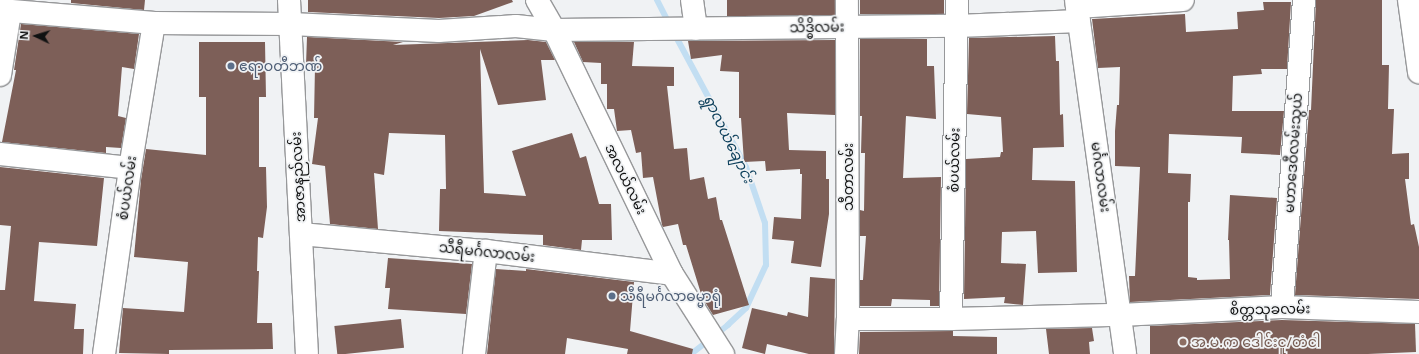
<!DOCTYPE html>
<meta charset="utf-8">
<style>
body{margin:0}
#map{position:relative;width:1419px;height:354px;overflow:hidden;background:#f0f2f4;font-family:"Noto Sans","Noto Sans Myanmar",sans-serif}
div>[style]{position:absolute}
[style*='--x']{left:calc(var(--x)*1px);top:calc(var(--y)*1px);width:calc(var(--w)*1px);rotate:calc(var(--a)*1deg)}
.stream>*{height:6px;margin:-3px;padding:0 3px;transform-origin:3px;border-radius:3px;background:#c2def2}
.building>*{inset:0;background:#7d5f58;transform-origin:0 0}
.roads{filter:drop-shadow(1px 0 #97989a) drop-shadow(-1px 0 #97989a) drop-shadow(0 1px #97989a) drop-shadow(0 -1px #97989a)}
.street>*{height:22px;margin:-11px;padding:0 11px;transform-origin:11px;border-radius:11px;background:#fff}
.secondary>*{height:22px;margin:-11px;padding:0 11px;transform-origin:11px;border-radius:11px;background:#fff}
.dots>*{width:11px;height:11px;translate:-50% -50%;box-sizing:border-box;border:2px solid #f0f2f4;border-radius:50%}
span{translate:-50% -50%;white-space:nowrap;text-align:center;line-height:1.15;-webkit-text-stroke:3.5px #f0f2f4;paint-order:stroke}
.street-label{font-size:14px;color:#101111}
.service-label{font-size:14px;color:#4e5e75}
.left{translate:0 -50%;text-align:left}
.education-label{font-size:14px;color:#785e54}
.water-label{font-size:15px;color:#0b3e5a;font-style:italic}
.north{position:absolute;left:16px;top:16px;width:40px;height:40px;-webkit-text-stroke:3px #f0f2f4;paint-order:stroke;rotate:274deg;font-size:11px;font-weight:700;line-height:16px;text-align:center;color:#101111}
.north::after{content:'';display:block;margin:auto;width:14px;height:18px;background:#101111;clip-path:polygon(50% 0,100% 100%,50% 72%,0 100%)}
</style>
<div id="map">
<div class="stream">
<i style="--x:657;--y:0;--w:28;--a:63"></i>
<i style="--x:674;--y:33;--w:152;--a:61.8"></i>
<i style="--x:746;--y:167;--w:59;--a:71.3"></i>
<i style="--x:765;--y:223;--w:42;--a:88.6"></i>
<i style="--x:766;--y:265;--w:47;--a:114.9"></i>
<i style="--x:746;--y:308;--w:25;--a:137"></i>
<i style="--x:728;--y:325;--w:47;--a:141.9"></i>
</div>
<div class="building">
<i style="clip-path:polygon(71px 0,145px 0,144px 10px,71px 3px)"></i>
<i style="clip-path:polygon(308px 0,512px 0,513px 2px,474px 16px,439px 18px,308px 12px)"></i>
<i style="left:727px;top:0;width:108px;height:16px"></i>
<i style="left:860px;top:0;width:84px;height:14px"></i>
<i style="clip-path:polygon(1316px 0,1382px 0,1382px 65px,1389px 65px,1388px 109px,1394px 109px,1392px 154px,1409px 153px,1409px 179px,1405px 179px,1411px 225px,1414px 224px,1419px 247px,1419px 299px,1295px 295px,1309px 110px,1311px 110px)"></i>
<i style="clip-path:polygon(1263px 2px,1291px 2px,1287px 69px,1261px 69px,1262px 74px,1233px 76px,1232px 111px,1284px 111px,1280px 155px,1241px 153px,1242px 137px,1169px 134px,1168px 173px,1191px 174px,1190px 202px,1188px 202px,1188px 277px,1197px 278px,1197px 280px,1230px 279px,1229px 240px,1228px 240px,1230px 195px,1277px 198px,1270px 295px,1130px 302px,1129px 276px,1135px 276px,1140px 167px,1115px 166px,1115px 131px,1117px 105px,1119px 105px,1120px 67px,1098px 68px,1092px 19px,1185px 14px,1186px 32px,1238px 29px,1237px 12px,1264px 10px)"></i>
<i style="clip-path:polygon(21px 24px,139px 34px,134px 69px,122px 67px,118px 116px,126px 118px,121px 148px,106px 147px,106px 153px,2px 142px,16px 70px,14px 70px)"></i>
<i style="clip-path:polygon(1055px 36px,1056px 61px,1059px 61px,1060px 115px,1063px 114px,1064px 147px,1033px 148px,1032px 180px,1075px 181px,1077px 272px,1038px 273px,1036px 231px,1002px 232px,1001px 263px,1026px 264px,1023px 305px,1004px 303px,1005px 297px,964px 299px,966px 159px,1000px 157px,1001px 152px,1003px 152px,1001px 117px,967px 114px,969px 38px)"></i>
<i style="clip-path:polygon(307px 37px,403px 42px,393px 45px,528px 40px,546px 42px,555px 60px,541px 60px,546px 100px,498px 105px,480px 49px,484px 193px,526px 196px,512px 151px,572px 133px,580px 158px,586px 156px,599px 204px,611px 204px,612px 240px,582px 240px,581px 250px,543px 245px,543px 235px,439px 231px,440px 189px,446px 189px,445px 135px,389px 133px,384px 175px,374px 173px,378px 229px,330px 224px,325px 166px,312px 164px,318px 118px,314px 118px,315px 66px,306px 65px)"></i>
<i style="clip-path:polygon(860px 39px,927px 39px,927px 66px,934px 66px,936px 119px,906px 116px,903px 178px,941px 177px,939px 306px,930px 306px,930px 300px,892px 299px,891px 306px,860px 306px,860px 280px,863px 280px,866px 236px,860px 236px,860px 210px,864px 211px,865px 153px,861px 153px,862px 116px,860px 116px)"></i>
<i style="clip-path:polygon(835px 40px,835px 115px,787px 113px,789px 150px,826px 151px,826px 179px,829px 179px,829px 214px,821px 267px,791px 263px,794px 241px,772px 239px,774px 217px,801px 219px,802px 174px,800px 174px,800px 169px,766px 171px,765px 161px,744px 162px,741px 118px,739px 118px,739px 72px,720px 71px,722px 55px,691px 59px,688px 41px)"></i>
<i style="clip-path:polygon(199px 42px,265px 42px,266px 97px,259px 97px,259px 167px,266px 167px,267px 207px,263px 238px,258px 237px,257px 271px,259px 271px,257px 323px,272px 323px,273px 349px,169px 350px,169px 354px,119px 353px,123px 308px,184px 312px,188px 262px,134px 257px,141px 180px,146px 149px,206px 155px,206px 97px,199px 97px)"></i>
<i style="clip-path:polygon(574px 42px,634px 42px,632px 66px,674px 67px,674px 86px,667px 86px,674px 149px,687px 148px,690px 180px,704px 177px,708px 199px,716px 197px,720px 220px,722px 220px,749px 305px,713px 315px,702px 297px,686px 245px,683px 245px,678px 224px,663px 227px,662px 225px,653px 177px,643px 178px,641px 152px,636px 153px,631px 130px,617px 131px,614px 109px,607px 109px,607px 84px,601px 84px,601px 63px,583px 62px)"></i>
<i style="clip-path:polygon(0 167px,104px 178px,97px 246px,39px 242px,34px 301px,76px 304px,74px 329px,84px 329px,83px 354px,0 354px,0 290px,5px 290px,11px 226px,0 225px)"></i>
<i style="clip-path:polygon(388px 258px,472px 264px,466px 314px,388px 309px,390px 288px,385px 288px)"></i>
<i style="clip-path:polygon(496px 269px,526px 271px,526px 269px,634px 282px,630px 331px,693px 349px,692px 354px,627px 354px,628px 349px,567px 338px,565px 354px,487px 354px)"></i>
<i style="clip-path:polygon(810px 277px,835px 279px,834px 354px,809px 354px,767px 344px,765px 354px,742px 348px,752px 308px,787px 316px,788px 312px,808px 317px)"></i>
<i style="left:401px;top:319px;width:29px;height:67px;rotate:84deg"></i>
<i style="clip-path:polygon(1282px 320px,1415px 324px,1416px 352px,1368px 354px,1150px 354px,1150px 326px)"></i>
<i style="clip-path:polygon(1092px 328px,1094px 341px,1089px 342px,1090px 354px,1049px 354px,1046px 329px)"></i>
<i style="clip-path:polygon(953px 331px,953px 336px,997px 337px,997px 354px,859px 354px,860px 332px)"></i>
</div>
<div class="roads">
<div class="street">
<i style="--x:537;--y:0;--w:34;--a:60"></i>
<i style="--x:554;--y:30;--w:271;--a:64.2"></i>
<i style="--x:672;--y:274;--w:95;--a:57.5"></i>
<i style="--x:692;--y:0;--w:29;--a:82"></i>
<i style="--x:1076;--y:0;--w:357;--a:82.1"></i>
<i style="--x:1409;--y:0;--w:73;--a:82.1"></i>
<i style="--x:1077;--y:7;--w:106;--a:-3.8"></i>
<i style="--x:0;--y:10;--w:155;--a:4.8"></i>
<i style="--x:154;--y:23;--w:137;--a:0.4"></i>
<i style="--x:291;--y:24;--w:148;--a:2.7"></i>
<i style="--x:439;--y:31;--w:77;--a:-3.7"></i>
<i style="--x:516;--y:26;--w:38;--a:6"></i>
<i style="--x:554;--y:30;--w:403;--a:-0.6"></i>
<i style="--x:957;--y:26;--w:122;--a:-2.3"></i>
<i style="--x:0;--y:75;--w:64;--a:-81"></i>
<i style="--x:0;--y:154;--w:131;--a:6.1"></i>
<i style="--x:301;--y:234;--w:186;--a:5.3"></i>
<i style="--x:486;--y:251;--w:187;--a:7"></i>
<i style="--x:1282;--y:307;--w:308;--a:-85.9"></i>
<i style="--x:848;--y:319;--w:103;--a:0"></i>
<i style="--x:951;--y:319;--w:169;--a:-1.4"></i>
<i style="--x:1120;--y:315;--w:162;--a:-2.8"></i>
<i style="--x:1282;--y:307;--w:137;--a:2.1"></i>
<i style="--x:951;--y:319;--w:319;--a:-88.9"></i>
<i style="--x:104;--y:354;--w:188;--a:-82"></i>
<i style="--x:130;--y:168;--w:147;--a:-80.6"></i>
<i style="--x:474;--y:354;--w:104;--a:-83.4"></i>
<i style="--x:846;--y:354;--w:35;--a:-87"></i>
<i style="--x:848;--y:319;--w:319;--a:-90.2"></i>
</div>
<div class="secondary">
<i style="--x:289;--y:0;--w:354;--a:87.1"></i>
</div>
</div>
<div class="dots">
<i style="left:231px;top:66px;background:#5c6f8a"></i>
<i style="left:612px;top:296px;background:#5c6f8a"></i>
<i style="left:1183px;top:342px;background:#8d6e63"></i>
</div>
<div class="street-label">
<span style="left:817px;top:27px;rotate:-1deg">သိဒ္ဓိလမ်း</span>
<span style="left:1293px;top:153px;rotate:-86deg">မဟာဒေဝီလမ်းသွယ်</span>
<span style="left:954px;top:160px;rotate:-89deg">စံပယ်လမ်း</span>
<span style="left:298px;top:177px;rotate:-93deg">အာဇာနည်လမ်း</span>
<span style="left:848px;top:177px;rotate:-90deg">သီတာလမ်း</span>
<span style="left:1101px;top:177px;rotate:82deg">မင်္ဂလာလမ်း</span>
<span style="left:626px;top:179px;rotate:64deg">အလယ်လမ်း</span>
<span style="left:127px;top:188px;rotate:-82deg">စံပယ်လမ်း</span>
<span style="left:487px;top:252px;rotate:6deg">သီရီမင်္ဂလာလမ်း</span>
<span style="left:1270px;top:309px;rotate:-1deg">စိတ္တသုခလမ်း</span>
</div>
<div class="service-label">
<span class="left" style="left:239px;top:66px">ဧရာဝတီဘဏ်</span>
<span class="left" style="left:620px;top:296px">သီရီမင်္ဂလာဓမ္မာရုံ</span>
</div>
<div class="education-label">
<span class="left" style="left:1191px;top:342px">အ.မ.က ဒေါင်းငူ/တံငါ</span>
</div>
<div class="water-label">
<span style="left:729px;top:139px;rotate:64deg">ရွာလယ်ချောင်း</span>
</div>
<div class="north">N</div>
</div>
